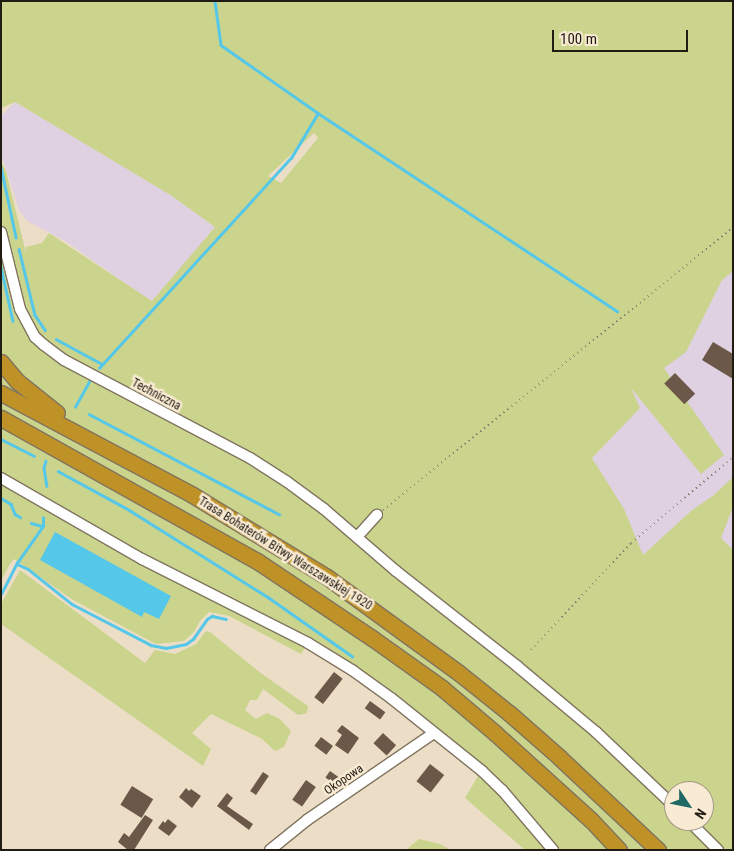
<!DOCTYPE html>
<meta charset="utf-8">
<style>
body{margin:0}
#map{position:relative;width:734px;height:851px;overflow:hidden;background:#ecdec6;font-family:"Roboto Condensed",sans-serif}
div>[style]{position:absolute}
[style*='--x']{left:calc(var(--x)*1px);top:calc(var(--y)*1px);width:calc(var(--w)*1px);rotate:calc(var(--a)*1deg)}
.industrial>*{inset:0;background:#dfd0e2}
.green>*{inset:0;background:#cbd48d}
.water>*{inset:0;background:#55c7e9}
.stream>*{height:2.5px;margin:-1.25px;padding:0 1.25px;transform-origin:1.25px;border-radius:1.25px;background:#55c7e9}
.building>*{inset:0;background:#6b5848;transform-origin:0 0}
.path>*{height:2px;margin-top:-1px;transform-origin:0;background:repeating-linear-gradient(90deg,#877d6d 0 1px,transparent 0 5px)}
.roads{filter:drop-shadow(1px 0 #81745f) drop-shadow(-1px 0 #81745f) drop-shadow(0 1px #81745f) drop-shadow(0 -1px #81745f)}
.minor>*{height:10px;margin:-5px;padding:0 5px;transform-origin:5px;border-radius:5px;background:#fff}
.highway>*{height:15px;margin:-7.5px;padding:0 7.5px;transform-origin:7.5px;border-radius:7.5px;background:#bf9228}
span{translate:-50% -50%;white-space:nowrap;text-align:center;line-height:1.15;-webkit-text-stroke:5px #f9ebd3;paint-order:stroke}
.street-label{font-size:12px;color:#201b13}
.frame{position:absolute;inset:0;border:2px solid #201b13;pointer-events:none}
.north{position:absolute;left:664px;top:781px;width:50px;height:50px;box-sizing:border-box;background:#f9ebd3;border:1px solid #a29886;border-radius:50%;rotate:124deg;font-size:14px;font-weight:700;line-height:20px;text-align:center;color:#201b13}
.north::after{content:'';display:block;margin:auto;width:18px;height:22px;background:#1e6965;clip-path:polygon(50% 0,100% 100%,50% 72%,0 100%)}
.scale{position:absolute;left:552px;top:30px;width:136px;height:22px;box-sizing:border-box;border:2px solid #201b13;border-top:0;padding-left:6px;font-size:15px;line-height:18px;white-space:nowrap;color:#201b13;-webkit-text-stroke:4px #f9ebd3;paint-order:stroke}
</style>
<div id="map">
<div class="industrial">
<i style="clip-path:polygon(15px 102px,172px 196px,215px 227px,152px 302px,65px 241px,27px 221px,19px 210px,1px 154px,1px 116px)"></i>
<i style="clip-path:polygon(733px 236px,733px 550px,691px 511px,643px 556px,504px 420px)"></i>
</div>
<div class="green">
<i style="clip-path:polygon(evenodd,1px 1px,733px 1px,733px 271px,722px 280px,686px 352px,664px 368px,724px 455px,701px 474px,631px 388px,640px 408px,592px 458px,624px 509px,643px 555px,691px 511px,714px 495px,733px 477px,733px 507px,721px 538px,733px 550px,733px 850px,525px 850px,465px 798px,481px 771px,308px 643px,301px 654px,229px 616px,209px 612px,200px 621px,194px 632px,184px 641px,156px 644px,73px 600px,14px 559px,10px 564px,1px 581px,1px 161px,6px 171px,26px 253px,26px 247px,42px 243px,49px 233px,152px 301px,215px 227px,172px 196px,15px 102px,1px 108px,1px 1px,314px 133px,318px 138px,281px 183px,268px 176px,314px 133px,1px 1px,674px 791px,704px 791px,704px 821px,674px 821px,674px 791px)"></i>
<i style="clip-path:polygon(20px 570px,145px 663px,155px 650px,175px 654px,196px 644px,206px 631px,210px 632px,262px 674px,308px 706px,307px 713px,298px 715px,263px 689px,257px 700px,250px 700px,245px 710px,256px 719px,267px 713px,280px 719px,291px 731px,284px 747px,275px 751px,262px 739px,211px 714px,192px 733px,211px 749px,203px 766px,1px 624px,1px 604px)"></i>
<i style="clip-path:polygon(419px 839px,440px 844px,451px 850px,406px 850px)"></i>
</div>
<div class="water">
<i style="clip-path:polygon(55px 532px,171px 596px,159px 619px,144px 612px,142px 617px,40px 560px)"></i>
</div>
<div class="stream">
<i style="--x:215;--y:1;--w:44;--a:82.2"></i>
<i style="--x:221;--y:45;--w:118;--a:35"></i>
<i style="--x:318;--y:113;--w:359;--a:33.5"></i>
<i style="--x:1;--y:167;--w:72;--a:77.9"></i>
<i style="--x:19;--y:249;--w:68;--a:76.4"></i>
<i style="--x:35;--y:315;--w:18;--a:56"></i>
<i style="--x:1;--y:267;--w:55;--a:77.5"></i>
<i style="--x:56;--y:339;--w:52;--a:28.5"></i>
<i style="--x:99;--y:368;--w:285;--a:-47.6"></i>
<i style="--x:291;--y:158;--w:52;--a:-59"></i>
<i style="--x:75;--y:407;--w:29;--a:-61"></i>
<i style="--x:89;--y:414;--w:215;--a:27.8"></i>
<i style="--x:1;--y:439;--w:37;--a:27"></i>
<i style="--x:46;--y:461;--w:7;--a:106"></i>
<i style="--x:44;--y:468;--w:18;--a:81"></i>
<i style="--x:58;--y:471;--w:77;--a:28.6"></i>
<i style="--x:126;--y:508;--w:168;--a:32.1"></i>
<i style="--x:268;--y:597;--w:103;--a:35.1"></i>
<i style="--x:1;--y:498;--w:12;--a:31"></i>
<i style="--x:11;--y:504;--w:11;--a:68"></i>
<i style="--x:15;--y:514;--w:6;--a:31"></i>
<i style="--x:31;--y:523;--w:11;--a:15"></i>
<i style="--x:17;--y:564;--w:12;--a:24"></i>
<i style="--x:28;--y:569;--w:56;--a:38.5"></i>
<i style="--x:72;--y:604;--w:89;--a:27.4"></i>
<i style="--x:151;--y:645;--w:15;--a:11"></i>
<i style="--x:166;--y:648;--w:20;--a:-11"></i>
<i style="--x:186;--y:644;--w:9;--a:-36"></i>
<i style="--x:193;--y:639;--w:24;--a:-55"></i>
<i style="--x:207;--y:619;--w:6;--a:-31"></i>
<i style="--x:212;--y:616;--w:14;--a:12"></i>
<i style="--x:1;--y:594;--w:35;--a:-63"></i>
<i style="--x:17;--y:563;--w:45;--a:-54.9"></i>
<i style="--x:43;--y:526;--w:8;--a:-90"></i>
</div>
<div class="building">
<i style="clip-path:polygon(713px 342px,733px 354px,733px 379px,702px 360px)"></i>
<i style="left:675px;top:373px;width:29px;height:15px;rotate:46deg"></i>
<i style="left:334px;top:672px;width:11px;height:32px;rotate:38deg"></i>
<i style="left:370px;top:701px;width:19px;height:9px;rotate:36deg"></i>
<i style="clip-path:polygon(342px 725px,359px 738px,348px 754px,335px 745px,342px 735px,337px 731px)"></i>
<i style="left:383px;top:733px;width:18px;height:14px;rotate:43deg"></i>
<i style="left:321px;top:737px;width:15px;height:11px;rotate:37deg"></i>
<i style="left:430px;top:764px;width:18px;height:22px;rotate:38deg"></i>
<i style="left:330px;top:771px;width:12px;height:8px;rotate:35deg"></i>
<i style="left:263px;top:772px;width:7px;height:23px;rotate:34deg"></i>
<i style="left:306px;top:780px;width:12px;height:24px;rotate:35deg"></i>
<i style="left:132px;top:786px;width:25px;height:22px;rotate:32deg"></i>
<i style="clip-path:polygon(186px 788px,189px 791px,191px 789px,201px 796px,192px 808px,179px 797px)"></i>
<i style="clip-path:polygon(227px 793px,233px 798px,227px 806px,253px 824px,249px 830px,217px 806px)"></i>
<i style="clip-path:polygon(145px 815px,153px 820px,134px 850px,128px 850px,118px 842px,124px 833px,129px 837px)"></i>
<i style="clip-path:polygon(168px 819px,177px 826px,169px 836px,158px 828px,163px 821px,165px 823px)"></i>
</div>
<div class="path">
<i style="--x:383;--y:510;--w:449;--a:-38.9"></i>
<i style="--x:531;--y:650;--w:146;--a:-46.9"></i>
<i style="--x:631;--y:543;--w:133;--a:-40.1"></i>
</div>
<div class="roads">
<div class="minor">
<i style="--x:1;--y:232;--w:79;--a:76.1"></i>
<i style="--x:20;--y:309;--w:32;--a:62"></i>
<i style="--x:35;--y:337;--w:12;--a:42"></i>
<i style="--x:44;--y:345;--w:25;--a:37"></i>
<i style="--x:64;--y:360;--w:210;--a:27.8"></i>
<i style="--x:250;--y:458;--w:43;--a:32.6"></i>
<i style="--x:286;--y:481;--w:47;--a:36.4"></i>
<i style="--x:324;--y:509;--w:95;--a:40.7"></i>
<i style="--x:396;--y:571;--w:154;--a:38.1"></i>
<i style="--x:517;--y:666;--w:103;--a:39.9"></i>
<i style="--x:596;--y:732;--w:108;--a:43.5"></i>
<i style="--x:1;--y:478;--w:163;--a:29.9"></i>
<i style="--x:142;--y:559;--w:186;--a:26.8"></i>
<i style="--x:308;--y:643;--w:52;--a:31.5"></i>
<i style="--x:352;--y:670;--w:48;--a:35.7"></i>
<i style="--x:391;--y:698;--w:117;--a:38.7"></i>
<i style="--x:482;--y:771;--w:28;--a:44"></i>
<i style="--x:502;--y:790;--w:79;--a:49.6"></i>
<i style="--x:357;--y:537;--w:30;--a:-48"></i>
<i style="--x:689;--y:821;--w:41;--a:45"></i>
<i style="--x:270;--y:850;--w:48;--a:-39"></i>
<i style="--x:307;--y:820;--w:154;--a:-34.4"></i>
</div>
<div class="highway">
<i style="--x:1;--y:362;--w:25;--a:50"></i>
<i style="--x:17;--y:381;--w:51;--a:38.7"></i>
<i style="--x:1;--y:393;--w:215;--a:28"></i>
<i style="--x:191;--y:494;--w:159;--a:31.4"></i>
<i style="--x:327;--y:577;--w:163;--a:36"></i>
<i style="--x:459;--y:673;--w:64;--a:38.7"></i>
<i style="--x:509;--y:713;--w:67;--a:41.3"></i>
<i style="--x:559;--y:757;--w:136;--a:43.2"></i>
<i style="--x:1;--y:418;--w:293;--a:29.2"></i>
<i style="--x:257;--y:561;--w:138;--a:33.8"></i>
<i style="--x:372;--y:638;--w:86;--a:35.5"></i>
<i style="--x:442;--y:688;--w:70;--a:40.3"></i>
<i style="--x:495;--y:733;--w:130;--a:42.2"></i>
<i style="--x:591;--y:820;--w:41;--a:47"></i>
</div>
</div>
<div class="street-label">
<span style="left:156px;top:395px;rotate:28deg">Techniczna</span>
<span style="left:285px;top:554px;rotate:32deg">Trasa Bohaterów Bitwy Warszawskiej 1920</span>
<span style="left:344px;top:780px;rotate:-34deg">Okopowa</span>
</div>
<div class="frame"></div>
<div class="north">N</div>
<div class="scale">100 m</div>
</div>
